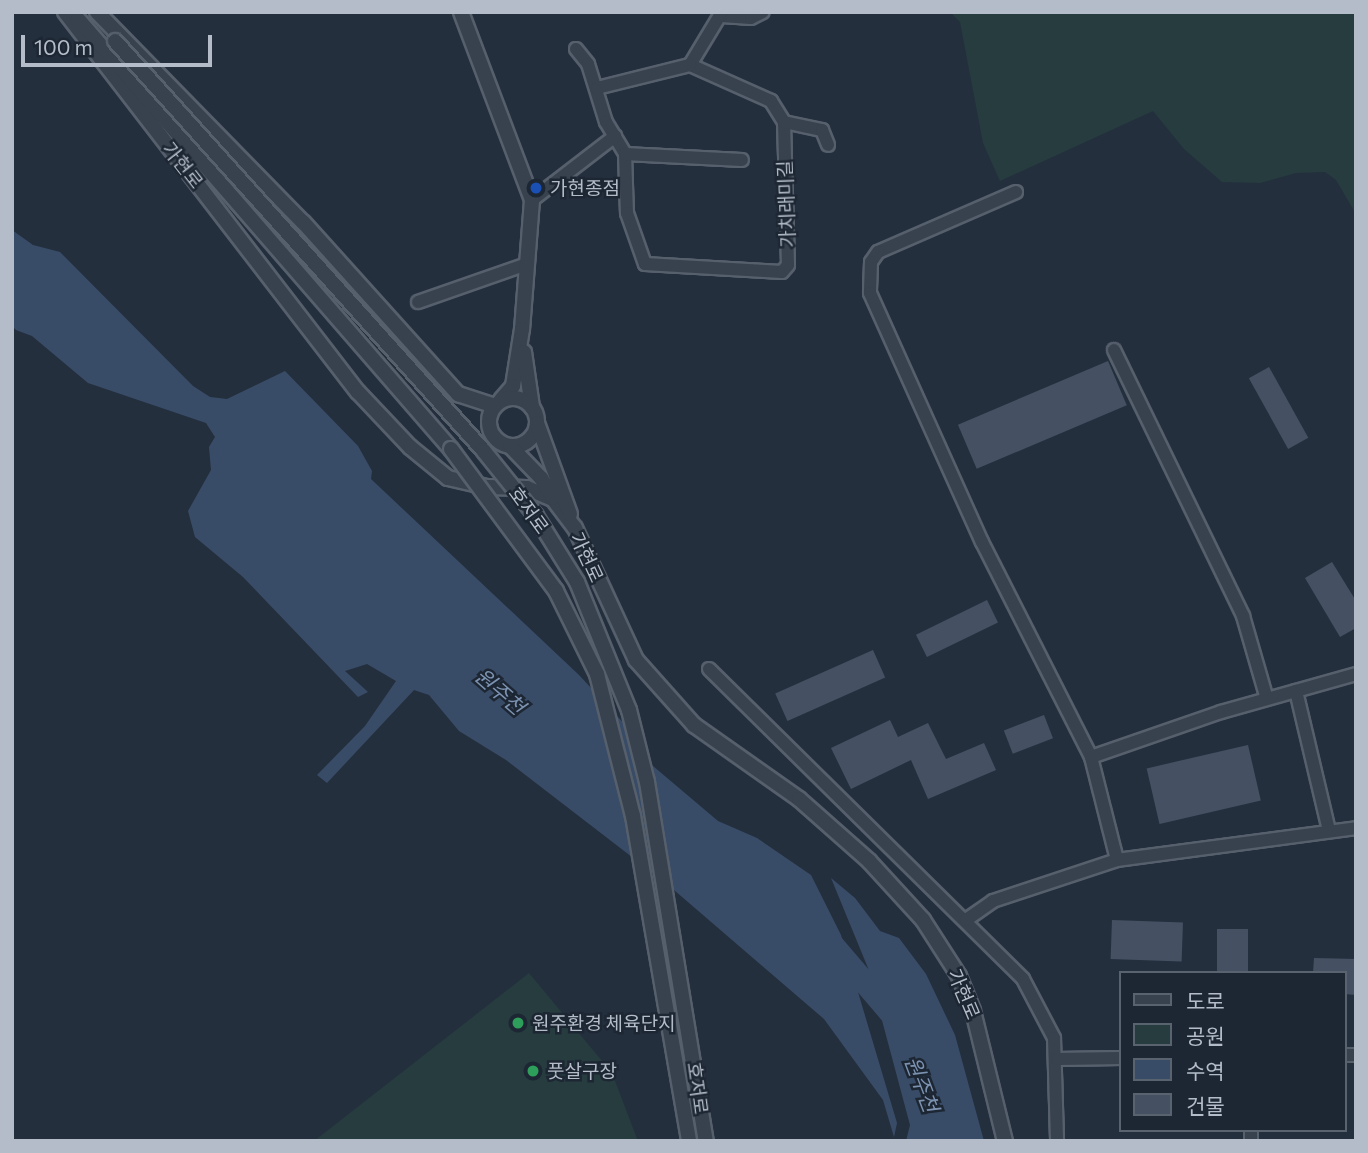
<!DOCTYPE html>
<meta charset="utf-8">
<style>
body{margin:0}
#map{position:relative;width:1368px;height:1153px;overflow:hidden;background:#242f3e;font-family:Commissioner,"Noto Sans KR",sans-serif}
div>[style]{position:absolute}
[style*='--x']{left:calc(var(--x)*1px);top:calc(var(--y)*1px);width:calc(var(--w)*1px);rotate:calc(var(--a)*1deg)}
.green>*{inset:0;background:#263c3f}
.water>*{inset:0;background:#394c67}
.river>*{height:23px;margin:-11.5px;padding:0 11.5px;transform-origin:11.5px;border-radius:11.5px;background:#394c67}
.building>*{inset:0;background:#455162;transform-origin:0 0}
.roads{filter:drop-shadow(2px 0 #565f6c) drop-shadow(-2px 0 #565f6c) drop-shadow(0 2px #565f6c) drop-shadow(0 -2px #565f6c)}
.minor>*{height:12px;margin:-6px;padding:0 6px;transform-origin:6px;border-radius:6px;background:#38414e}
.tertiary>*{height:14px;margin:-7px;padding:0 7px;transform-origin:7px;border-radius:7px;background:#38414e}
.tertiary>.ring{margin:-7px;padding:0;box-sizing:content-box;background:none;border:14px solid #38414e;border-radius:50%}
.bridges{filter:drop-shadow(2px 0 #565f6c) drop-shadow(-2px 0 #565f6c) drop-shadow(0 2px #565f6c) drop-shadow(0 -2px #565f6c)}
.tertiary-bridge>*{height:14px;margin:-7px;padding:0 7px;transform-origin:7px;border-radius:7px;background:#38414e}
.dots>*{width:19px;height:19px;translate:-50% -50%;box-sizing:border-box;border:4px solid #1d2633;border-radius:50%}
span{translate:-50% -50%;white-space:nowrap;text-align:center;line-height:1.15;-webkit-text-stroke:5px #1d2633;paint-order:stroke}
.street-label{font-size:19px;color:#b4bcc9}
.poi-label{font-size:19px;color:#b4bcc9}
.left{translate:0 -50%;text-align:left}
.water-label{font-size:21px;color:#7c92b1;font-style:italic}
.frame{position:absolute;inset:0;border:14px solid #b4bcc9;pointer-events:none}
.legend{position:absolute;left:1119px;top:971px;width:228px;height:161px;box-sizing:border-box;background:#1d2633;border:2px solid #59626f;margin:0;padding:9px 12px;list-style:none;font-size:21px;color:#b4bcc9}
.legend li{display:flex;align-items:center;gap:14px;height:35px}
.legend b{width:35px;border:2px solid #59626f}
.scale{position:absolute;left:21px;top:35px;width:191px;height:32px;box-sizing:border-box;border:4px solid #b4bcc9;border-top:0;padding-left:9px;font-size:21px;line-height:24px;white-space:nowrap;color:#b4bcc9;-webkit-text-stroke:5px #1d2633;paint-order:stroke}
</style>
<div id="map">
<div class="green">
<i style="clip-path:polygon(950px 12px,1356px 12px,1356px 214px,1336px 180px,1325px 172px,1296px 173px,1260px 183px,1222px 182px,1184px 149px,1153px 111px,1000px 181px,983px 143px,960px 22px)"></i>
<i style="clip-path:polygon(529px 973px,612px 1073px,638px 1141px,314px 1141px)"></i>
</div>
<div class="water">
<i style="clip-path:polygon(12px 230px,33px 245px,60px 252px,193px 386px,210px 397px,227px 399px,285px 371px,358px 446px,372px 471px,371px 479px,579px 675px,630px 730px,629px 743px,653px 766px,718px 821px,757px 838px,811px 875px,841px 935px,897px 1123px,894px 1137px,883px 1100px,824px 1019px,667px 884px,506px 760px,459px 731px,429px 695px,414px 690px,327px 783px,317px 775px,365px 726px,396px 681px,367px 664px,345px 671px,368px 692px,358px 697px,243px 577px,195px 537px,188px 511px,211px 470px,209px 447px,215px 437px,206px 423px,88px 383px,32px 336px,16px 330px,12px 326px)"></i>
<i style="clip-path:polygon(831px 878px,855px 898px,880px 931px,899px 938px,926px 974px,955px 1035px,984px 1141px,906px 1141px,910px 1125px,868px 968px)"></i>
</div>
<div class="river">
<i style="--x:830;--y:942;--w:99;--a:49.5"></i>
</div>
<div class="building">
<i style="left:1108px;top:361px;width:48px;height:163px;rotate:67deg"></i>
<i style="left:1269px;top:367px;width:81px;height:23px;rotate:61deg"></i>
<i style="clip-path:polygon(1332px 562px,1356px 601px,1356px 628px,1340px 637px,1305px 578px)"></i>
<i style="left:987px;top:600px;width:25px;height:79px;rotate:64deg"></i>
<i style="left:873px;top:650px;width:30px;height:107px;rotate:66deg"></i>
<i style="left:1044px;top:715px;width:25px;height:43px;rotate:69deg"></i>
<i style="clip-path:polygon(890px 720px,898px 737px,928px 723px,946px 759px,984px 743px,996px 770px,928px 799px,911px 760px,851px 789px,831px 748px)"></i>
<i style="left:1248px;top:745px;width:57px;height:104px;rotate:77deg"></i>
<i style="left:1112px;top:920px;width:71px;height:39px;rotate:2deg"></i>
<i style="left:1217px;top:929px;width:31px;height:44px"></i>
<i style="clip-path:polygon(1314px 958px,1356px 959px,1356px 995px,1345px 994px,1345px 973px,1313px 973px)"></i>
</div>
<div class="roads">
<div class="minor">
<i style="--x:722;--y:16;--w:29;--a:4"></i>
<i style="--x:751;--y:18;--w:13;--a:-27"></i>
<i style="--x:576;--y:49;--w:19;--a:51"></i>
<i style="--x:588;--y:64;--w:61;--a:72.8"></i>
<i style="--x:606;--y:122;--w:37;--a:59"></i>
<i style="--x:625;--y:154;--w:59;--a:88.1"></i>
<i style="--x:627;--y:213;--w:54;--a:70.6"></i>
<i style="--x:645;--y:264;--w:137;--a:3.3"></i>
<i style="--x:782;--y:272;--w:9;--a:-49"></i>
<i style="--x:788;--y:265;--w:143;--a:-91.6"></i>
<i style="--x:784;--y:122;--w:25;--a:-122"></i>
<i style="--x:771;--y:101;--w:89;--a:-156"></i>
<i style="--x:690;--y:65;--w:62;--a:-58.9"></i>
<i style="--x:597;--y:88;--w:96;--a:-13.9"></i>
<i style="--x:784;--y:122;--w:39;--a:12"></i>
<i style="--x:822;--y:130;--w:16;--a:68"></i>
<i style="--x:625;--y:154;--w:117;--a:2.9"></i>
<i style="--x:1016;--y:192;--w:150;--a:156.5"></i>
<i style="--x:878;--y:252;--w:12;--a:125"></i>
<i style="--x:871;--y:262;--w:31;--a:92"></i>
<i style="--x:870;--y:293;--w:273;--a:65.8"></i>
<i style="--x:982;--y:542;--w:241;--a:63.1"></i>
<i style="--x:1091;--y:757;--w:106;--a:75.8"></i>
<i style="--x:532;--y:200;--w:105;--a:-37.6"></i>
<i style="--x:418;--y:302;--w:115;--a:-19.2"></i>
<i style="--x:1114;--y:350;--w:296;--a:64.1"></i>
<i style="--x:1243;--y:616;--w:86;--a:73.9"></i>
<i style="--x:709;--y:669;--w:441;--a:44.6"></i>
<i style="--x:1023;--y:979;--w:67;--a:62.3"></i>
<i style="--x:1054;--y:1038;--w:103;--a:88.3"></i>
<i style="--x:1296;--y:691;--w:144;--a:76.7"></i>
<i style="--x:1091;--y:757;--w:138;--a:-19.1"></i>
<i style="--x:1221;--y:712;--w:140;--a:-15.7"></i>
<i style="--x:966;--y:920;--w:33;--a:-35"></i>
<i style="--x:993;--y:901;--w:131;--a:-18.3"></i>
<i style="--x:1117;--y:860;--w:241;--a:-7.6"></i>
<i style="--x:1345;--y:1055;--w:11;--a:0"></i>
<i style="--x:1057;--y:1059;--w:64;--a:-0.9"></i>
<i style="--x:1251;--y:1141;--w:11;--a:-90"></i>
</div>
<div class="tertiary">
<i style="--x:65;--y:12;--w:480;--a:52.4"></i>
<i style="--x:358;--y:392;--w:76;--a:46.6"></i>
<i style="--x:410;--y:447;--w:49;--a:39.2"></i>
<i style="--x:448;--y:478;--w:40;--a:13"></i>
<i style="--x:487;--y:487;--w:40;--a:1.4"></i>
<i style="--x:527;--y:488;--w:28;--a:23"></i>
<i style="--x:553;--y:499;--w:36;--a:53"></i>
<i style="--x:575;--y:528;--w:145;--a:65.2"></i>
<i style="--x:636;--y:660;--w:87;--a:48.3"></i>
<i style="--x:694;--y:725;--w:128;--a:35.2"></i>
<i style="--x:799;--y:799;--w:94;--a:41.5"></i>
<i style="--x:869;--y:861;--w:80;--a:47.5"></i>
<i style="--x:923;--y:920;--w:67;--a:57.3"></i>
<i style="--x:959;--y:976;--w:38;--a:68"></i>
<i style="--x:973;--y:1011;--w:134;--a:76.2"></i>
<i style="--x:97;--y:12;--w:294;--a:45.6"></i>
<i style="--x:303;--y:222;--w:232;--a:48"></i>
<i style="--x:458;--y:394;--w:38;--a:18"></i>
<i style="--x:461;--y:12;--w:201;--a:69.3"></i>
<i style="--x:532;--y:200;--w:129;--a:94.4"></i>
<i style="--x:522;--y:329;--w:58;--a:99"></i>
<i style="--x:513;--y:386;--w:18;--a:131"></i>
<i style="--x:78;--y:19;--w:569;--a:49.06"></i>
<i style="--x:524;--y:352;--w:56;--a:81.7"></i>
<i class="ring" style="left:489px;top:398px;width:34px;height:34px"></i>
<i style="--x:537;--y:423;--w:97;--a:70.1"></i>
<i style="--x:510;--y:446;--w:45;--a:45.9"></i>
<i style="--x:541;--y:478;--w:23;--a:59"></i>
</div>
</div>
<div class="bridges">
<div class="tertiary-bridge">
<i style="--x:115;--y:41;--w:550;--a:48.02"></i>
<i style="--x:483;--y:450;--w:85;--a:51.2"></i>
<i style="--x:536;--y:516;--w:78;--a:58.2"></i>
<i style="--x:577;--y:582;--w:138;--a:67.9"></i>
<i style="--x:629;--y:710;--w:74;--a:76"></i>
<i style="--x:647;--y:782;--w:364;--a:80.7"></i>
<i style="--x:451;--y:449;--w:177;--a:53.5"></i>
<i style="--x:556;--y:591;--w:93;--a:63.7"></i>
<i style="--x:597;--y:674;--w:146;--a:75.8"></i>
<i style="--x:633;--y:816;--w:330;--a:80.2"></i>
</div>
</div>
<div class="dots">
<i style="left:536px;top:188px;background:#1a4fb4"></i>
<i style="left:518px;top:1023px;background:#2e9e5b"></i>
<i style="left:533px;top:1071px;background:#2e9e5b"></i>
</div>
<div class="street-label">
<span style="left:183px;top:165px;rotate:52deg">가현로</span>
<span style="left:786px;top:204px;rotate:-92deg">가치래미길</span>
<span style="left:529px;top:510px;rotate:54deg">호저로</span>
<span style="left:587px;top:557px;rotate:65deg">가현로</span>
<span style="left:964px;top:994px;rotate:67deg">가현로</span>
<span style="left:698px;top:1088px;rotate:82deg">호저로</span>
</div>
<div class="poi-label">
<span class="left" style="left:550px;top:188px">가현종점</span>
<span class="left" style="left:532px;top:1023px">원주환경 체육단지</span>
<span class="left" style="left:547px;top:1071px">풋살구장</span>
</div>
<div class="water-label">
<span style="left:500px;top:691px;rotate:41deg">원주천</span>
<span style="left:922px;top:1084px;rotate:69deg">원주천</span>
</div>
<div class="frame"></div>
<ul class="legend">
<li><b style="height:9px;background:#38414e"></b>도로</li>
<li><b style="height:19px;background:#263c3f"></b>공원</li>
<li><b style="height:19px;background:#394c67"></b>수역</li>
<li><b style="height:19px;background:#455162"></b>건물</li>
</ul>
<div class="scale">100 m</div>
</div>
